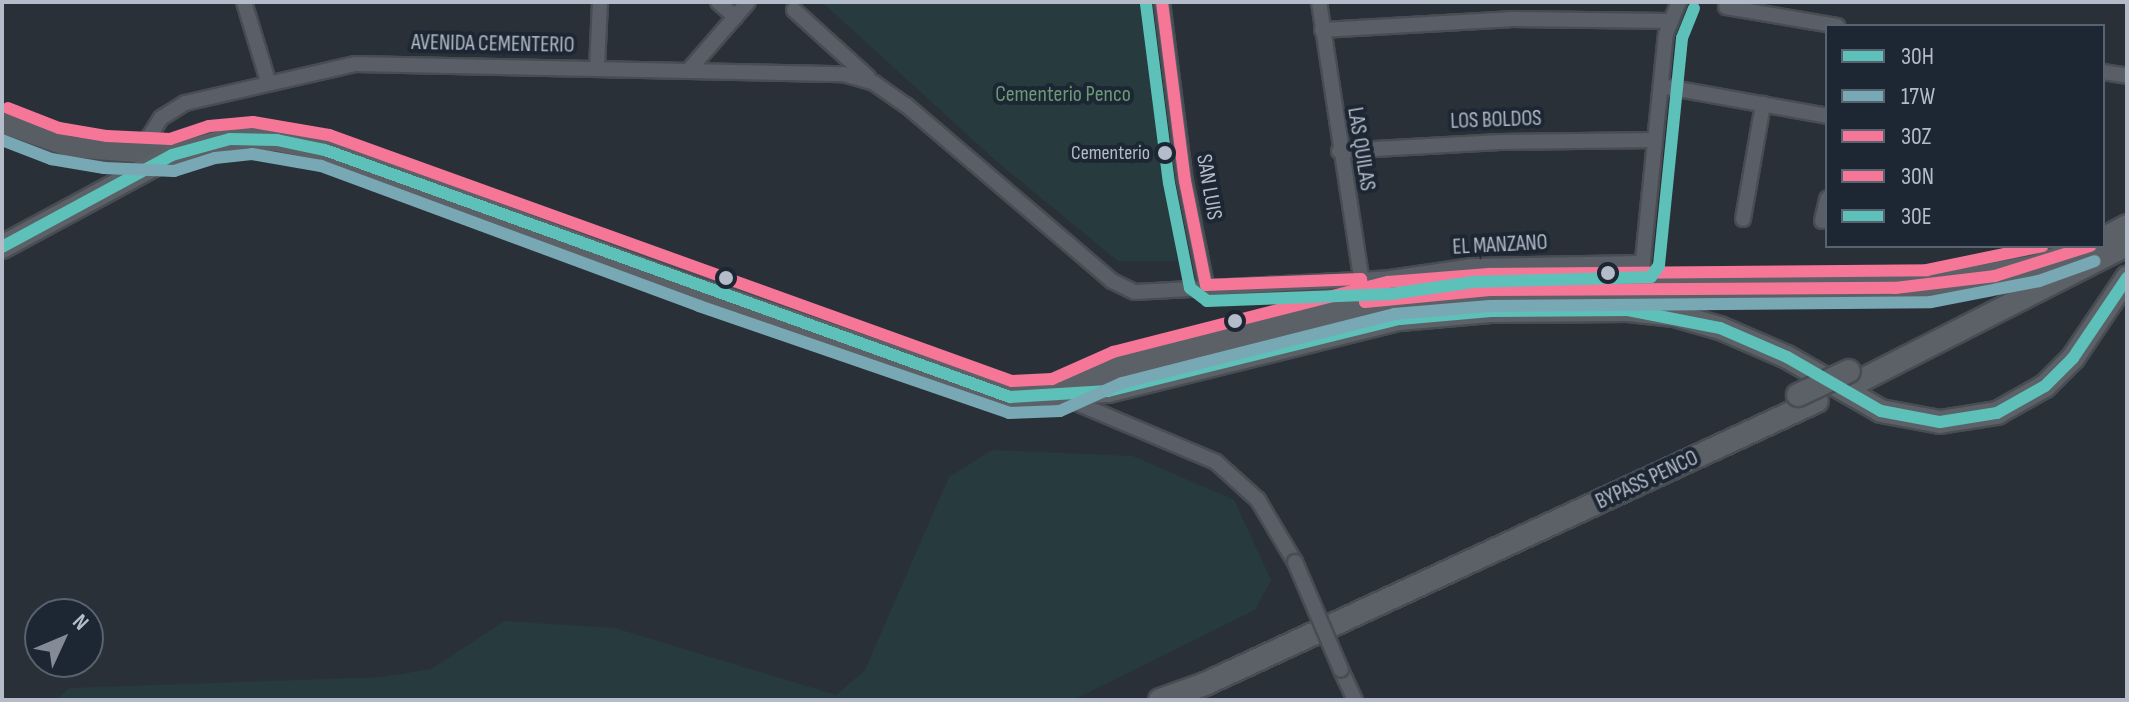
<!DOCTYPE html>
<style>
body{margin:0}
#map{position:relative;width:2129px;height:702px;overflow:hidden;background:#2a3038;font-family:"Sofia Sans Condensed",sans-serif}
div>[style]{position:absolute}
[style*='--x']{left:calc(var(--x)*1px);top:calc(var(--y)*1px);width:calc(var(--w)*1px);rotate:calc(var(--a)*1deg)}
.green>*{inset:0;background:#273a3e}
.roads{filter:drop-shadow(2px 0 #484c53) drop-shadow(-2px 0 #484c53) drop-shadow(0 2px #484c53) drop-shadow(0 -2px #484c53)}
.minor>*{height:14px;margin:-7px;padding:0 7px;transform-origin:7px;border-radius:7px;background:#5a5e66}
.secondary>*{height:20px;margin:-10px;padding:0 10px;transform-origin:10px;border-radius:10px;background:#595d64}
.primary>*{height:22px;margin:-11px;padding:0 11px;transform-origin:11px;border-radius:11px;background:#5c6168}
.bridges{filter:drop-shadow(2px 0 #484c53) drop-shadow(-2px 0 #484c53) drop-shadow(0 2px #484c53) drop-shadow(0 -2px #484c53)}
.minor-bridge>*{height:14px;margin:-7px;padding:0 7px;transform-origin:7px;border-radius:7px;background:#5a5e66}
.primary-bridge>*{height:22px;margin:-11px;padding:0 11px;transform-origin:11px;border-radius:11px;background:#5c6168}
.bus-1>*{height:12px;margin:-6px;padding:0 6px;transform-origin:6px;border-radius:6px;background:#5dc1b9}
.bus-2>*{height:12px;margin:-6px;padding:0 6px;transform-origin:6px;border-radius:6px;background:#79a8b5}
.bus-3>*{height:12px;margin:-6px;padding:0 6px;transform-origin:6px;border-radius:6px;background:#f67698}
.bus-4>*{height:12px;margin:-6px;padding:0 6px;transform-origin:6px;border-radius:6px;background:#f67698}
.bus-5>*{height:12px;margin:-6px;padding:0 6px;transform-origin:6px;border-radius:6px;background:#5dc1b9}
.dots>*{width:22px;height:22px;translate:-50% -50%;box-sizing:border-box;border:4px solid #1d2633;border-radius:50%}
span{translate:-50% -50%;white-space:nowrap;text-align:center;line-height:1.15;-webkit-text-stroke:8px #1d2633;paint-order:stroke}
.bus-label{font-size:20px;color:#b4bcc9}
.right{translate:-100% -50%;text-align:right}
.street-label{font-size:22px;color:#b4bcc9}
.park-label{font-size:22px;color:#6b9a76}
.frame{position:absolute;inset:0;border:4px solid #b4bcc9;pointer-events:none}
.legend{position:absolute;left:1825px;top:24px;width:280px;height:224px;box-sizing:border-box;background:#1d2633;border:2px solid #59626f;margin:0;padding:10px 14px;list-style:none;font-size:24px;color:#b4bcc9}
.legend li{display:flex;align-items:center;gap:16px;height:40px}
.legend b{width:40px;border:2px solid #59626f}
.north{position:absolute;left:24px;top:598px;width:80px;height:80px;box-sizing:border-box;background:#1d2633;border:2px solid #59626f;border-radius:50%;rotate:46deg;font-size:22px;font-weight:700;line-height:32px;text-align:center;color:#b4bcc9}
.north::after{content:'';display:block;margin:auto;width:28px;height:36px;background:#848b96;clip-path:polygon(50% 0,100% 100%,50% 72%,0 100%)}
</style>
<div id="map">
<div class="green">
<i style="clip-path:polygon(822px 2px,1152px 2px,1177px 261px,1118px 261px,995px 160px)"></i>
<i style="clip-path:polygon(992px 450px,1133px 456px,1234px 500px,1271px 580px,1255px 610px,1073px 700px,56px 700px,69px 688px,383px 677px,431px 669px,505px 621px,615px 628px,836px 695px,865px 670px,949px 477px)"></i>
</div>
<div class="roads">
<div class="minor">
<i style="--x:244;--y:2;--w:83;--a:73.1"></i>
<i style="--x:718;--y:2;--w:23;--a:41"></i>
<i style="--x:1162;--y:2;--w:180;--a:82.7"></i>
<i style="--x:1185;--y:181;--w:106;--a:78.6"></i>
<i style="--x:1319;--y:2;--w:304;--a:81.3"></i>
<i style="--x:1726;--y:7;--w:113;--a:9.7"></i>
<i style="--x:794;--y:10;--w:100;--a:42.2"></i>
<i style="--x:1322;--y:30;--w:188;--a:-3.3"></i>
<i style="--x:1510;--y:19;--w:159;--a:0.7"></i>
<i style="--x:597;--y:68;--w:66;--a:-87.4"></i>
<i style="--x:688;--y:71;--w:91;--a:-49"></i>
<i style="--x:2103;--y:72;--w:24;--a:9"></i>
<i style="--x:1661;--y:86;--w:169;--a:10.2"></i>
<i style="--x:1339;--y:151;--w:161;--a:-3.2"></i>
<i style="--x:1500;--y:142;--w:155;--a:-0.7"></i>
<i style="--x:139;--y:153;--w:41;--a:-57.8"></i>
<i style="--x:161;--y:118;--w:28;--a:-32"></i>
<i style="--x:185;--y:103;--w:174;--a:-12.9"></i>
<i style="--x:355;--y:64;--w:488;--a:1.2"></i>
<i style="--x:843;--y:74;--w:32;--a:16"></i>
<i style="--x:874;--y:83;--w:39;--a:35"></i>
<i style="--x:906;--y:105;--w:271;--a:40.5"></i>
<i style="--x:1112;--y:281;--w:25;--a:26"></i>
<i style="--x:1135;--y:292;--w:255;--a:-3.1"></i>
<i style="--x:1390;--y:278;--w:83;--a:-8.3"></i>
<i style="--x:1472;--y:266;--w:171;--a:-1"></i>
<i style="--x:1743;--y:219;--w:117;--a:-80.1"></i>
<i style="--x:1822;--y:221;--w:23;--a:-77"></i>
<i style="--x:1640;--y:289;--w:256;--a:-84.2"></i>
<i style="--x:1666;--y:34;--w:35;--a:-68"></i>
<i style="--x:1060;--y:396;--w:169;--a:22.9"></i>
<i style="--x:1216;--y:462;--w:57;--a:42.1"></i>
<i style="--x:1258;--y:500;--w:72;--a:59.2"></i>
<i style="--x:1341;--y:670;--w:33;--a:65"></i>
</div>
<div class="secondary">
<i style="--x:2;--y:123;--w:73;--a:19.2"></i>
<i style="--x:71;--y:147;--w:101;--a:4.5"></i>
</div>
<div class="primary">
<i style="--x:2103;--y:239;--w:27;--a:-28"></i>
<i style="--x:2;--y:247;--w:193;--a:-28.4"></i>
<i style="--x:172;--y:155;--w:60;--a:-15.4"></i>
<i style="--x:230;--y:139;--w:47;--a:1.2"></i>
<i style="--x:277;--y:140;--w:49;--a:11.8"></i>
<i style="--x:325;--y:150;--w:405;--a:20.4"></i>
<i style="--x:705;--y:291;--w:323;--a:19.2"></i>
<i style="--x:1010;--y:397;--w:98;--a:-3.5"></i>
<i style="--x:1108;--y:391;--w:301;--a:-13.9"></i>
<i style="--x:1400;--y:319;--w:91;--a:-5"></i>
<i style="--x:1491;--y:311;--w:137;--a:-0.4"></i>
<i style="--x:1628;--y:310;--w:46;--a:6.2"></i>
<i style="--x:1674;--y:315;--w:48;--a:15.8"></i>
<i style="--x:1720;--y:328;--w:73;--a:23.4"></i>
<i style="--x:1787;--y:357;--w:108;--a:29.9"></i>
<i style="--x:1881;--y:411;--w:60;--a:10.6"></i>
<i style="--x:1940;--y:422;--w:58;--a:-9"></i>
<i style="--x:1997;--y:413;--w:55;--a:-29.4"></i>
<i style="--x:2045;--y:386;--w:40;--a:-45"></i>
<i style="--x:2073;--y:358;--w:97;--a:-56"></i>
<i style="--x:1860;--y:381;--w:300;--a:-27"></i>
<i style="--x:1068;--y:389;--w:53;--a:-23.2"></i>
<i style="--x:1117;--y:368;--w:283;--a:-14.3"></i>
<i style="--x:1391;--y:298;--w:98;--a:-4.7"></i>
<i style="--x:1489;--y:290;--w:440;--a:-0.5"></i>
<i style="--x:1929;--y:286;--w:108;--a:-10.7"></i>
<i style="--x:2035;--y:266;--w:59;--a:-20"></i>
<i style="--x:1160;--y:700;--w:48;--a:-19.6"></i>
<i style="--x:1205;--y:684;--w:674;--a:-24.82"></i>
</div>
</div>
<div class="bridges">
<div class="minor-bridge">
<i style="--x:1295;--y:562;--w:117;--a:66.9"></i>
</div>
<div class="primary-bridge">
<i style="--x:1798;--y:395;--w:56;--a:-25.2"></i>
</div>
</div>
<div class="bus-1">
<i style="--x:2;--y:247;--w:193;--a:-28.4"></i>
<i style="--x:172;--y:155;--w:60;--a:-15.4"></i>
<i style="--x:230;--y:139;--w:47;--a:1.2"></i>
<i style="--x:277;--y:140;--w:49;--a:11.8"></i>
<i style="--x:325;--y:150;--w:728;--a:19.83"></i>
<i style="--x:1010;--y:397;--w:98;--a:-3.5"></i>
<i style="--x:1108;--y:391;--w:301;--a:-13.9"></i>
<i style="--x:1400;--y:319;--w:91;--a:-5"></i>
<i style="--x:1491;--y:311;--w:137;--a:-0.4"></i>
<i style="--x:1628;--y:310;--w:94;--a:11.1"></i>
<i style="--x:1720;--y:328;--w:73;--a:23.4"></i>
<i style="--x:1787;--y:357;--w:108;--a:29.9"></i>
<i style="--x:1881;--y:411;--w:60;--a:10.6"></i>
<i style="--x:1940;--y:422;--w:58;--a:-9"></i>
<i style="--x:1997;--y:413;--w:55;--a:-29.4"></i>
<i style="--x:2045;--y:386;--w:40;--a:-45"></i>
<i style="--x:2073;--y:358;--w:97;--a:-56"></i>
</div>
<div class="bus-2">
<i style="--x:2;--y:140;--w:53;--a:21.2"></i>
<i style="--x:51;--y:159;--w:54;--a:9.6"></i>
<i style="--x:104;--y:168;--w:70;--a:2.5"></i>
<i style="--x:174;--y:171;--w:43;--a:-17.6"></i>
<i style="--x:215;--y:158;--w:37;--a:-6"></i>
<i style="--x:252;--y:154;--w:70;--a:9.9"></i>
<i style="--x:321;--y:166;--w:403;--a:20.3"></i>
<i style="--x:699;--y:306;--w:328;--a:19"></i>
<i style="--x:1009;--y:413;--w:51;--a:-2.2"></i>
<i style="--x:1060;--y:411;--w:68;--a:-24.3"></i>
<i style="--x:1122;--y:383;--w:281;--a:-14.2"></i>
<i style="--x:1394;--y:314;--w:96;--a:-4.8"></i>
<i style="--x:1490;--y:306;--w:441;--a:-0.5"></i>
<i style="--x:1931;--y:302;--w:110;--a:-11"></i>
<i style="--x:2039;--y:281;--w:59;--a:-19.7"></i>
</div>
<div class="bus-3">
<i style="--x:8;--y:108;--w:55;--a:21.4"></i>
<i style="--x:59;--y:128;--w:49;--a:9.5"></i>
<i style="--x:107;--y:136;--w:63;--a:2.7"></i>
<i style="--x:170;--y:139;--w:41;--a:-18.4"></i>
<i style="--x:209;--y:126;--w:44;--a:-5.2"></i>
<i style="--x:253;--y:122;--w:77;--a:9.7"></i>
<i style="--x:329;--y:135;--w:726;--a:19.81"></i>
<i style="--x:1012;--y:381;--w:40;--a:-2.9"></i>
<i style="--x:1052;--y:379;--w:67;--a:-23.9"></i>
<i style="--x:1113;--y:352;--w:284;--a:-14.3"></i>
<i style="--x:1388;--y:282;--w:101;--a:-4.5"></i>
<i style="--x:1489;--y:274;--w:438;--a:-0.5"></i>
<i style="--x:1927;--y:270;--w:118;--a:-11.7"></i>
</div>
<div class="bus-4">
<i style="--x:1162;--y:2;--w:180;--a:82.7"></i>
<i style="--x:1185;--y:181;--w:106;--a:78.6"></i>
<i style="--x:1206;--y:285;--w:155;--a:-2.2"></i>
<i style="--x:1361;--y:279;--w:23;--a:80"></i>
<i style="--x:1365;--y:302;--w:125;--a:-5.5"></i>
<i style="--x:1489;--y:290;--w:406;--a:-0.3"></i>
<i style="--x:1895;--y:288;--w:101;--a:-6.8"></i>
<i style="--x:1995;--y:276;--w:100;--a:-17.5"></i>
</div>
<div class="bus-5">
<i style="--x:1146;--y:4;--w:180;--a:82.7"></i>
<i style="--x:1169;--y:183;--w:107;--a:78.7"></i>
<i style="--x:1190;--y:288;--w:21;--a:37"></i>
<i style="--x:1207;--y:301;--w:184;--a:-2.2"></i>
<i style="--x:1391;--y:294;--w:83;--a:-8.3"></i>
<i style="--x:1473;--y:282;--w:178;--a:-1.6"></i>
<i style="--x:1651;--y:277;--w:14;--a:-56"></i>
<i style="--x:1659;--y:265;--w:228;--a:-84.2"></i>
<i style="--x:1682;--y:38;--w:32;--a:-68"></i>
</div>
<div class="dots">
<i style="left:1165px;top:153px;background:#b4bcc9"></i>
<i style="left:1608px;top:273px;background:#b4bcc9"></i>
<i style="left:726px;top:278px;background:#b4bcc9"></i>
<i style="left:1235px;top:321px;background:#b4bcc9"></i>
</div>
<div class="bus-label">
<span class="right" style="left:1150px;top:153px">Cementerio</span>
</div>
<div class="street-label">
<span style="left:493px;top:44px;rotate:1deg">AVENIDA CEMENTERIO</span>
<span style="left:1496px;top:120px;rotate:-2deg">LOS BOLDOS</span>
<span style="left:1361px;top:149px;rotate:81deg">LAS QUILAS</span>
<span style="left:1209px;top:187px;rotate:80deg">SAN LUIS</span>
<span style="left:1500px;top:245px;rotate:-3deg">EL MANZANO</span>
<span style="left:1647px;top:480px;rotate:-25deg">BYPASS PENCO</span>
</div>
<div class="park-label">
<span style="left:1063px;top:95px">Cementerio Penco</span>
</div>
<div class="frame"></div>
<ul class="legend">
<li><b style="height:10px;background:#5dc1b9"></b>30H</li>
<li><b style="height:10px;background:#79a8b5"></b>17W</li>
<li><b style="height:10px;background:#f67698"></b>30Z</li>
<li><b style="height:10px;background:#f67698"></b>30N</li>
<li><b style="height:10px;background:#5dc1b9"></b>30E</li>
</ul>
<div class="north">N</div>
</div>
